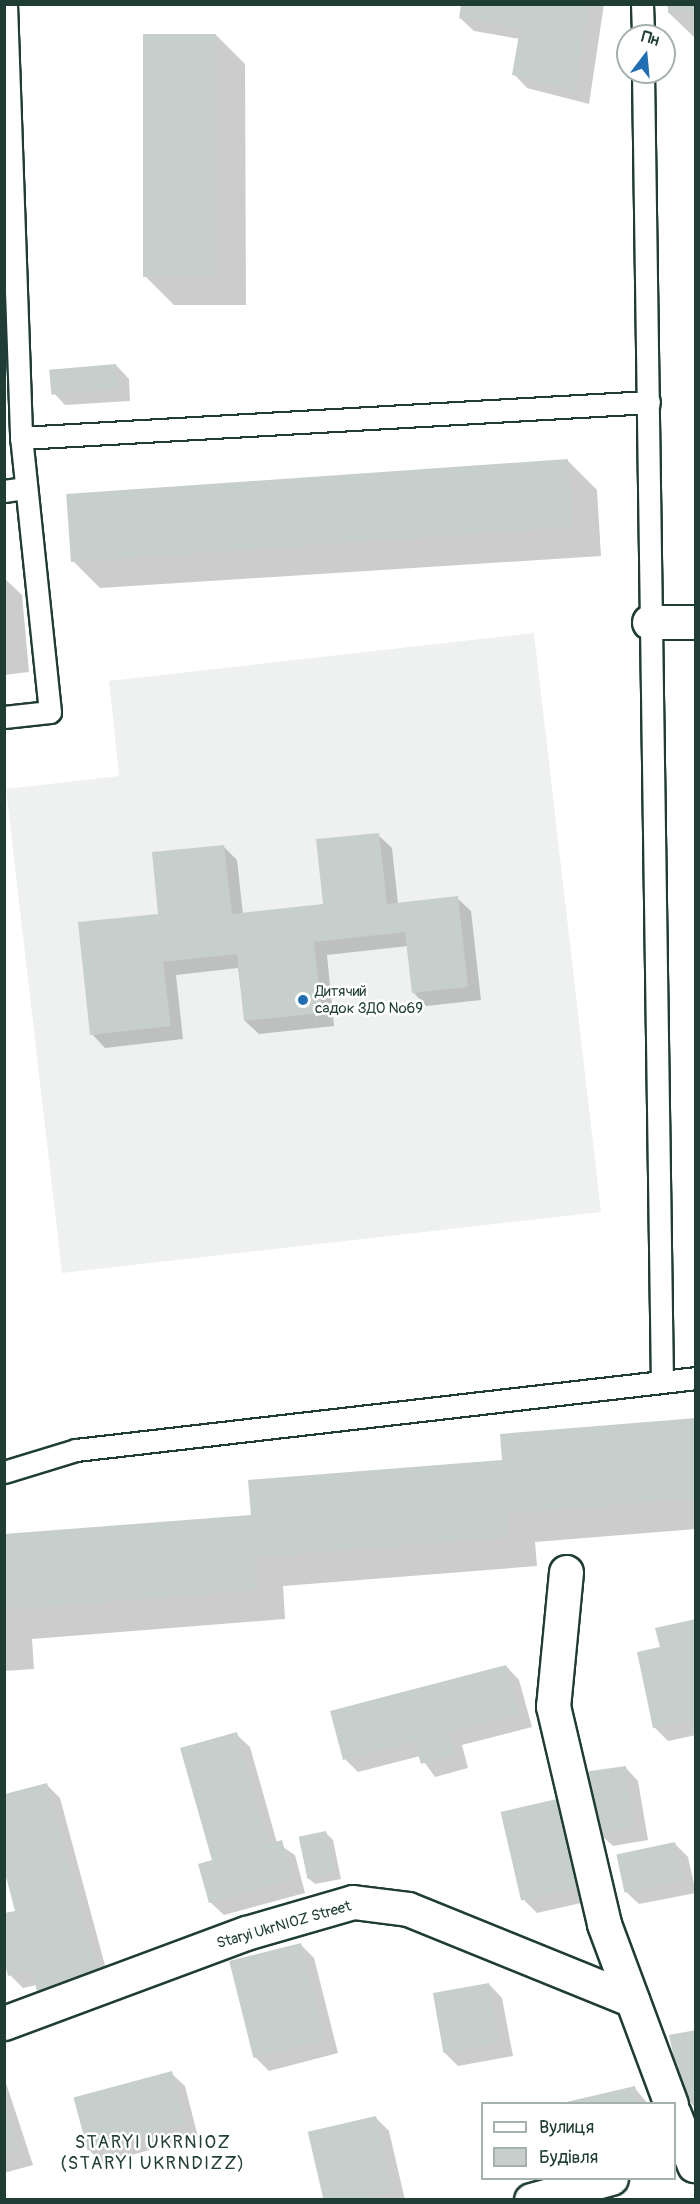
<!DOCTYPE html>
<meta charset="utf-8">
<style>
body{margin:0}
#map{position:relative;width:700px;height:2204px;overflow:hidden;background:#fff;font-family:Pangolin,sans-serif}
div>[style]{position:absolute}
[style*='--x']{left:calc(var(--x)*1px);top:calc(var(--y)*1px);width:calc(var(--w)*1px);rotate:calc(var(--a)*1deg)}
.built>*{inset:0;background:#eef1f0}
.shadow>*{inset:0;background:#0003}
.building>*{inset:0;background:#c7cfcc;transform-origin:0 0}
.roads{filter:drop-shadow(2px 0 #1f3d34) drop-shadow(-2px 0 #1f3d34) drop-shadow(0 2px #1f3d34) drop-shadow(0 -2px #1f3d34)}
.service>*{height:21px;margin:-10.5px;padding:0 10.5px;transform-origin:10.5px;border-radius:10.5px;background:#fff}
.minor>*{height:33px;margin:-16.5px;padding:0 16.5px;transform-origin:16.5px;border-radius:16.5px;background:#fff}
.dots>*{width:16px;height:16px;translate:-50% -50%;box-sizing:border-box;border:3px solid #fff;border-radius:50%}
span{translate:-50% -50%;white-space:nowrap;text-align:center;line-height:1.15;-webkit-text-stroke:5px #fff;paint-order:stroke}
.poi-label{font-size:15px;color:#1f3d34}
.left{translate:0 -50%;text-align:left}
.street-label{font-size:15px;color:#1f3d34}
.quarter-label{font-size:18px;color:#1f3d34;letter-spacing:1.5px}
.frame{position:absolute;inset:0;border:6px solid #1f3d34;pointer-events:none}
.legend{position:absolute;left:481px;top:2102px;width:195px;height:78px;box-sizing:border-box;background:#fff;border:2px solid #a5b1ae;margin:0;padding:8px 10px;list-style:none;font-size:18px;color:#1f3d34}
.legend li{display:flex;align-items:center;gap:12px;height:30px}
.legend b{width:30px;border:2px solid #a5b1ae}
.north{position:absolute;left:616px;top:24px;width:60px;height:60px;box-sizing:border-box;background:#fff;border:2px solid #a5b1ae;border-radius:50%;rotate:16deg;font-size:16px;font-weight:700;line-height:24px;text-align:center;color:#1f3d34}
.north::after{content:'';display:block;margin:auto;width:21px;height:27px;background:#1f6fb2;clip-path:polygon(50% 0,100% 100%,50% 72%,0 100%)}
</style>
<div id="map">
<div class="built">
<i style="clip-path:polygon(534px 633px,601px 1212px,62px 1273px,6px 789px,119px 776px,109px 681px)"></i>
</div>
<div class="shadow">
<i style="clip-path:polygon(463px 4px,604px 4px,589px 104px,527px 88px,514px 74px,520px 39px,474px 31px,460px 18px)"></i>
<i style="clip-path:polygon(667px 4px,696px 4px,696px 39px,669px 13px)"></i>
<i style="clip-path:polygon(216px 35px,245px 64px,246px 305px,174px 305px,145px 276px)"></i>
<i style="clip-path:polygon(116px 365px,129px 379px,130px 401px,65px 405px,52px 391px)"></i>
<i style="clip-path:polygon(568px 461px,597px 490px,601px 556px,100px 588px,71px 559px)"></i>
<i style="clip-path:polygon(4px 578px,22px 595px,29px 672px,4px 675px)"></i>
<i style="clip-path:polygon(378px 835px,392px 848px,398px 904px,457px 898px,471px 911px,481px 1000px,426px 1006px,413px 992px,408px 946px,327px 955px,334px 1026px,259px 1034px,245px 1021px,238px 968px,176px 975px,183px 1039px,105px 1048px,92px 1034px,160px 915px,224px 847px,237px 860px,243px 914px,325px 906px)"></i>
<i style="clip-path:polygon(696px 1420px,696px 1529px,535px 1542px,537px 1566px,283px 1586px,285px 1619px,32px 1639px,34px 1669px,4px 1671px,4px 1536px,253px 1516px)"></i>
<i style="clip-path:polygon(696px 1621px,696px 1735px,668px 1741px,654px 1727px)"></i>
<i style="clip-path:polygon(506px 1666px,519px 1680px,532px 1727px,462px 1745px,468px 1768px,435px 1777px,420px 1756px,358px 1772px,345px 1759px)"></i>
<i style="clip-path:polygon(236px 1734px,250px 1747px,277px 1843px,295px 1855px,305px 1893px,224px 1915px,210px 1902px)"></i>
<i style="clip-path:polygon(625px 1767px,638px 1781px,648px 1840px,613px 1846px,599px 1833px)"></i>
<i style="clip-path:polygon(46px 1784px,60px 1798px,111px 1988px,51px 2004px,36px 1985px,23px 1988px,10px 1975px,16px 1912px,4px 1867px,4px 1796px)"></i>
<i style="clip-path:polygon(503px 1813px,594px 1900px,537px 1913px,523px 1899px)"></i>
<i style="clip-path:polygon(326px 1833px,333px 1840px,341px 1879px,315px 1884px,308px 1878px)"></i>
<i style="clip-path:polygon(675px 1844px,688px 1857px,696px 1893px,639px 1904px,625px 1891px)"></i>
<i style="clip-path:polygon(300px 1944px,314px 1958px,338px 2053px,269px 2071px,255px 2057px)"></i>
<i style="clip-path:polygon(489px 1984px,502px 1998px,513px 2056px,458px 2066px,445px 2053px)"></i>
<i style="clip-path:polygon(696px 2032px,696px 2108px,683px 2096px)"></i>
<i style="clip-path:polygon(171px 2073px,185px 2086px,198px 2137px,102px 2163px,89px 2150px)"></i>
<i style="clip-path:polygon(4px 2077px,33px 2165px,4px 2173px)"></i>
<i style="clip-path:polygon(634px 2087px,648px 2104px,564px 2104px)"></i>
<i style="clip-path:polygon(375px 2117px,389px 2131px,405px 2200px,326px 2200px)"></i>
<i style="clip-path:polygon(531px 2178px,594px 2178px,543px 2190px)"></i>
</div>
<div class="building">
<i style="clip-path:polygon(461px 4px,588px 4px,576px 91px,512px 75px,520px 29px,459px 18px)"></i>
<i style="left:668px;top:4px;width:28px;height:9px"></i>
<i style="left:143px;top:34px;width:73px;height:243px"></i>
<i style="left:116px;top:364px;width:25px;height:67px;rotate:85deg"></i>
<i style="left:568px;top:459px;width:68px;height:503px;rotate:86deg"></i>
<i style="clip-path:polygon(379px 833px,387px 904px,458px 896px,468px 987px,412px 993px,405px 932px,314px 942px,322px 1013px,244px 1021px,237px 954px,163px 962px,171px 1026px,90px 1035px,78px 922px,158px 914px,152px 852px,224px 845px,232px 914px,323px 904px,316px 839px)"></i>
<i style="clip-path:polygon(696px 1418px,696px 1498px,507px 1514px,509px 1537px,255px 1557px,257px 1590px,4px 1610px,4px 1534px,251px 1515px,248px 1480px,502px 1460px,500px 1434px)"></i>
<i style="clip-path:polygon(696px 1619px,696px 1719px,653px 1728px,637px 1652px,660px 1647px,655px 1628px)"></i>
<i style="clip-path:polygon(506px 1665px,520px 1714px,449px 1732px,456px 1755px,421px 1764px,414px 1741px,343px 1760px,330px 1711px)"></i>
<i style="clip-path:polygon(237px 1732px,268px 1844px,282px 1840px,293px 1879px,209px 1903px,198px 1864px,212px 1860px,180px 1748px)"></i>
<i style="left:626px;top:1766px;width:62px;height:38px;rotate:82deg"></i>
<i style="clip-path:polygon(47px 1783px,99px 1975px,37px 1991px,31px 1970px,8px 1976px,4px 1961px,4px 1913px,15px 1911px,5px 1873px,5px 1794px)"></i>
<i style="left:561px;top:1798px;width:91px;height:62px;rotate:77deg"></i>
<i style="left:326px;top:1831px;width:43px;height:28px;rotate:78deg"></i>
<i style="left:675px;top:1842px;width:39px;height:60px;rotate:78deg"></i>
<i style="left:301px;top:1943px;width:100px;height:74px;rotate:76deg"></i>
<i style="left:489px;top:1983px;width:61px;height:57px;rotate:80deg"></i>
<i style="clip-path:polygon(696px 2030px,696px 2094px,682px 2097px,669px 2035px)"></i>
<i style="left:172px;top:2071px;width:55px;height:102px;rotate:75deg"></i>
<i style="clip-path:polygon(635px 2086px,639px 2104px,562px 2104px,562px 2103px)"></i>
<i style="clip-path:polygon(4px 2098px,20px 2151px,4px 2156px)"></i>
<i style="left:376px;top:2116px;width:78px;height:70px;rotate:77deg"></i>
</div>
<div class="roads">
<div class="service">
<i style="--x:6;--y:4;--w:434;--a:88"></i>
<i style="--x:21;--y:438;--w:629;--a:-3.28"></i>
<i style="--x:642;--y:4;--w:32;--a:88"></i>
<i style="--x:643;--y:72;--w:1308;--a:89.17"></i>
<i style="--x:4;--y:491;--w:22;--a:-8"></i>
<i style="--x:4;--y:717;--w:46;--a:-6.2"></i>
<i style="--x:50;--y:712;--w:276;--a:-96"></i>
<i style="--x:4;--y:1472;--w:75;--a:-17"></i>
<i style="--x:76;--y:1450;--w:624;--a:-6.62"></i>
</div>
<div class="minor">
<i style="--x:649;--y:622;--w:47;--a:0"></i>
<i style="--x:566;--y:1572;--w:135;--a:95.5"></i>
<i style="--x:553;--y:1706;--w:224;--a:76.8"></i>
<i style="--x:604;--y:1924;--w:192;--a:69.6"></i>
<i style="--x:4;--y:2023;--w:258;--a:-20.4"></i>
<i style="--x:246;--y:1933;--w:111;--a:-16.2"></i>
<i style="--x:353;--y:1902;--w:55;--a:7.3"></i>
<i style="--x:408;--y:1909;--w:242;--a:22.1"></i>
<i style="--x:674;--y:2114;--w:55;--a:68.6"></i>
<i style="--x:531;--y:2200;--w:83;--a:-15.4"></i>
</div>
</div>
<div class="dots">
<i style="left:303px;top:1000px;background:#1f6fb2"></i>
</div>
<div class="poi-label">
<span class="left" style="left:315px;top:1000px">Дитячий<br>садок ЗДО №69</span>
</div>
<div class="street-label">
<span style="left:284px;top:1925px;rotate:-16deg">Staryi UkrNIOZ Street</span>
</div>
<div class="quarter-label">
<span style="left:153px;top:2154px">STARYI UKRNIOZ<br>(STARYI UKRNDIZZ)</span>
</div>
<div class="frame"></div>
<ul class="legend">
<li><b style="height:8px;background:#fff"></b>Вулиця</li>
<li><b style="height:16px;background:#c7cfcc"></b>Будівля</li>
</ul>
<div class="north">Пн</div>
</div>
